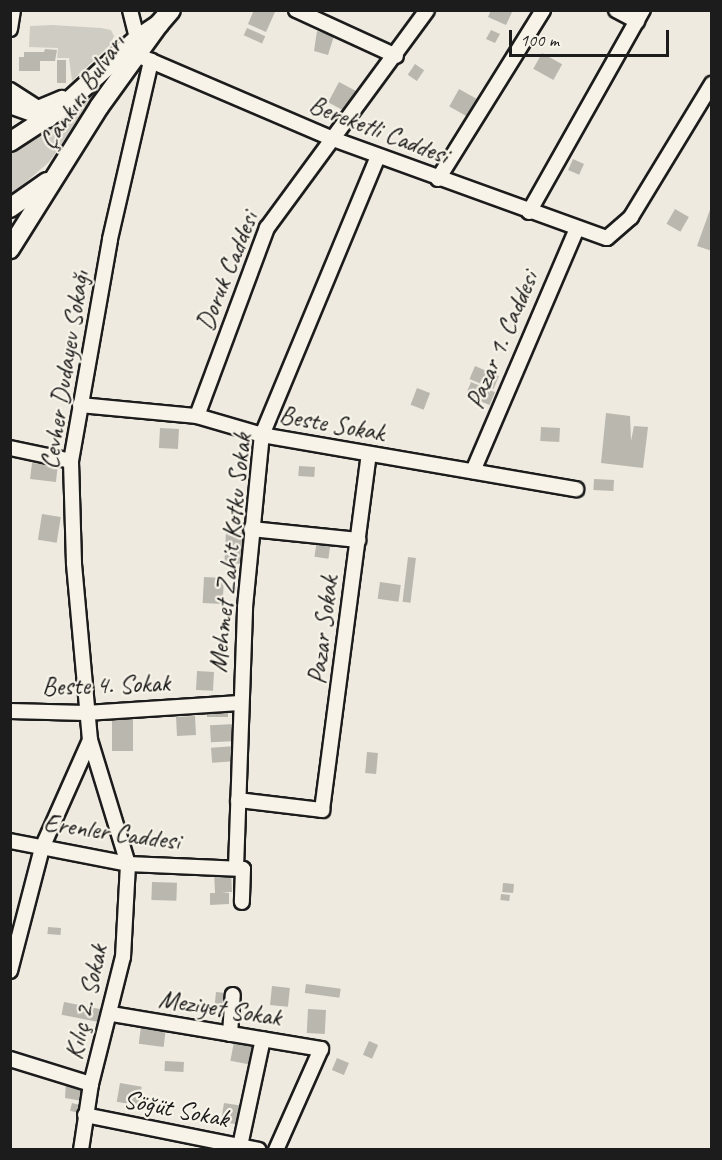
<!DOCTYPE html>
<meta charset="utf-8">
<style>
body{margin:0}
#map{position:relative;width:722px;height:1160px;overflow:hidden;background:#eeeae0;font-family:Caveat,sans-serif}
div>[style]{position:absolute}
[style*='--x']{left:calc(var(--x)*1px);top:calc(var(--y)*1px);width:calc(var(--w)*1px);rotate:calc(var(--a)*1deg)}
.green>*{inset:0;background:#cfccc3}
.building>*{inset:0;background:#bab7af;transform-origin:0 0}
.roads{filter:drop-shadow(2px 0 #1c1c1c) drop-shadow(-2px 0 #1c1c1c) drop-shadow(0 2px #1c1c1c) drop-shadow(0 -2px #1c1c1c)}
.minor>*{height:14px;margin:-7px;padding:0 7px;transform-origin:7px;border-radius:7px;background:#f7f3e8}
.major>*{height:18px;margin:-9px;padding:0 9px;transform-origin:9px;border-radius:9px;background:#f7f3e8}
span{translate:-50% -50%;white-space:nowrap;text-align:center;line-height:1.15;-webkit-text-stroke:4.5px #f7f3e8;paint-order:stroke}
.street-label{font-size:26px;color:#1c1c1c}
.frame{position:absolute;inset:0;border:12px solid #1c1c1c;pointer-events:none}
.scale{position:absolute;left:509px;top:30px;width:160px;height:27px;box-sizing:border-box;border:3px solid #1c1c1c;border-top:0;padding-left:8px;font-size:18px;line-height:21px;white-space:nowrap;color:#1c1c1c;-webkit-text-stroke:4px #f7f3e8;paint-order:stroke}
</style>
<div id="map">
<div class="green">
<i style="clip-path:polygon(52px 25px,101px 28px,111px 30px,114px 36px,110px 45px,72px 81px,69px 58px,57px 58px,58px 48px,29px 47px,30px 26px)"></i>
<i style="clip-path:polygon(127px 54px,49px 162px,11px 195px,10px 149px)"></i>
</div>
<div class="building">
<i style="clip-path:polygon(254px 10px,275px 12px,266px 32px,248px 24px)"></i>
<i style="clip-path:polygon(491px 10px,513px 10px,506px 25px,488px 17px)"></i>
<i style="left:247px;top:28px;width:20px;height:8px;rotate:24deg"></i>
<i style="clip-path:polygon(491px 30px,500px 34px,495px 43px,486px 39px)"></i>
<i style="clip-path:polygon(317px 31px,334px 36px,328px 55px,314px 51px)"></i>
<i style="clip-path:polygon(45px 49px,57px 50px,55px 61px,40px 61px,40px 71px,19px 71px,19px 57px,24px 57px,24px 52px,44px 52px)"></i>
<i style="left:542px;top:53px;width:23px;height:18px;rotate:29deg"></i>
<i style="left:57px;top:60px;width:9px;height:23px"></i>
<i style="left:415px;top:64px;width:11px;height:13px;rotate:34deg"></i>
<i style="left:339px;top:82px;width:21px;height:23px;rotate:28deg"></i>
<i style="left:459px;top:89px;width:23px;height:20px;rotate:29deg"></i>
<i style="left:573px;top:159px;width:12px;height:12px;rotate:24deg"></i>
<i style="clip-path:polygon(711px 207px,712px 207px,712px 251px,697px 246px)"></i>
<i style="left:675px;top:209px;width:16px;height:17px;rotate:30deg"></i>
<i style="left:475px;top:366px;width:26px;height:14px;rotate:23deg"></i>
<i style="left:471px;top:382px;width:26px;height:14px;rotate:23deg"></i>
<i style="left:417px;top:388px;width:14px;height:18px;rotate:21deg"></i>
<i style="clip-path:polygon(606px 413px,630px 416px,631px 441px,634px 426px,648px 427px,643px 468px,601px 463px)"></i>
<i style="left:541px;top:427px;width:19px;height:14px;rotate:3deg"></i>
<i style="left:160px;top:428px;width:19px;height:20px;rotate:3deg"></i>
<i style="left:32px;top:463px;width:26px;height:16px;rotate:7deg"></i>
<i style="left:299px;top:466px;width:16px;height:10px;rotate:4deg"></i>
<i style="left:594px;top:479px;width:20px;height:11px;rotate:3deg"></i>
<i style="left:42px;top:514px;width:19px;height:26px;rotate:9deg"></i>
<i style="left:226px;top:532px;width:22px;height:31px;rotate:3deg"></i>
<i style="left:317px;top:539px;width:14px;height:18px;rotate:8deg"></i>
<i style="left:408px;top:557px;width:8px;height:45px;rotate:7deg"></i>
<i style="left:204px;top:577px;width:20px;height:26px;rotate:3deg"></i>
<i style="left:380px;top:582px;width:21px;height:17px;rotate:8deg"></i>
<i style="left:197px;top:671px;width:17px;height:19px;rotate:3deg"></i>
<i style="left:228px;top:708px;width:9px;height:21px;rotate:90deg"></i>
<i style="left:195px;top:716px;width:19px;height:19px;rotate:87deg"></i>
<i style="left:112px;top:718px;width:21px;height:33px"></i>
<i style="left:236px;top:724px;width:17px;height:26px;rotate:87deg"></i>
<i style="left:236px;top:746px;width:15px;height:25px;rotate:86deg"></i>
<i style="left:367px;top:752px;width:11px;height:21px;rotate:5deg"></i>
<i style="clip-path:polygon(231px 871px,232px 892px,222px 892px,229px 893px,229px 904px,210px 905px,210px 893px,215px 893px,214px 872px)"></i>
<i style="left:152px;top:882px;width:25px;height:18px;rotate:2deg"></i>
<i style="left:503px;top:883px;width:11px;height:9px;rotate:5deg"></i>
<i style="left:501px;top:894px;width:9px;height:6px;rotate:6deg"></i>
<i style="left:48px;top:927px;width:13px;height:7px;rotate:4deg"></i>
<i style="left:306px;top:984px;width:35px;height:9px;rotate:8deg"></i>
<i style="left:272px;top:986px;width:18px;height:19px;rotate:6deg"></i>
<i style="left:216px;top:992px;width:10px;height:16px;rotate:6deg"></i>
<i style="left:64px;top:1002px;width:47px;height:13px;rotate:11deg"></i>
<i style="left:308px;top:1009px;width:18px;height:24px;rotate:3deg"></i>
<i style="left:141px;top:1026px;width:25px;height:18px;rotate:7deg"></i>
<i style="left:369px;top:1041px;width:10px;height:15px;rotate:24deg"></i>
<i style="left:234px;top:1042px;width:21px;height:19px;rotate:11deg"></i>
<i style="left:337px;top:1058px;width:13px;height:13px;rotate:23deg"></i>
<i style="left:165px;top:1061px;width:19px;height:10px;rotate:3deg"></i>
<i style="clip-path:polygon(66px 1080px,85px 1085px,82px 1101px,65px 1098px)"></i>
<i style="left:120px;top:1083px;width:22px;height:19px;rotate:10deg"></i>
<i style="left:72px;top:1103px;width:8px;height:8px;rotate:14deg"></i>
<i style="left:224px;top:1103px;width:18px;height:19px;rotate:9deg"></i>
</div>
<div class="roads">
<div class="minor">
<i style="--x:130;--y:10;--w:30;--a:76"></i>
<i style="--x:296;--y:10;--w:110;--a:24.7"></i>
<i style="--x:616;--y:10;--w:24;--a:28"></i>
<i style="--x:10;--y:29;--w:19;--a:-81"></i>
<i style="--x:144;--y:58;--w:206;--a:23.2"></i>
<i style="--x:333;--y:139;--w:291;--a:19.9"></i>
<i style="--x:607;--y:238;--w:32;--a:-41"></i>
<i style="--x:631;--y:217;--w:156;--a:-58.7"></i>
<i style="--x:10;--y:90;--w:33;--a:33"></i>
<i style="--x:38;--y:108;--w:26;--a:-23"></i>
<i style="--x:438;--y:179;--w:199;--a:-58.1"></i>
<i style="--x:529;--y:212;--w:232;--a:-60.6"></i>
<i style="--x:80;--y:405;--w:118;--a:5.4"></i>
<i style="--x:197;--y:416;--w:68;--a:16.3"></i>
<i style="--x:262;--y:435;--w:319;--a:9.8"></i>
<i style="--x:197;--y:416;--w:201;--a:-69.6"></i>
<i style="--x:267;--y:228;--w:270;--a:-53.7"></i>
<i style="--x:10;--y:448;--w:62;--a:12"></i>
<i style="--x:473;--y:471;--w:264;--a:-66.8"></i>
<i style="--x:251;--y:529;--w:108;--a:5.9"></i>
<i style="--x:10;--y:711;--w:76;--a:1.5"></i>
<i style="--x:86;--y:713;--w:154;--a:-3.7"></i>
<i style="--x:238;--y:800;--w:85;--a:6.8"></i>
<i style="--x:322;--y:810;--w:358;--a:-82.5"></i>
<i style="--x:10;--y:841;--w:120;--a:11"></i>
<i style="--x:128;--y:864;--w:115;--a:2.5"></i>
<i style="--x:243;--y:869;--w:33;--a:92"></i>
<i style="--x:236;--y:868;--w:261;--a:-88"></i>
<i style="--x:245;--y:607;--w:173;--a:-84.4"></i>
<i style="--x:262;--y:435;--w:302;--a:-67.4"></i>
<i style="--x:10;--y:971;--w:127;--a:-75.4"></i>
<i style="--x:42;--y:848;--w:118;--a:-66"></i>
<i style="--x:112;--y:1014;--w:212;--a:9.5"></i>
<i style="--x:321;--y:1049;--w:111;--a:114"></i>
<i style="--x:230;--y:1034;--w:39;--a:-86"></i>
<i style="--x:10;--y:1059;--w:85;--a:17.2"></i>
<i style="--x:85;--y:1115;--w:177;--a:11.4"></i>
<i style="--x:240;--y:1146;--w:109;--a:-77.9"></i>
<i style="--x:81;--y:1150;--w:67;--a:-81.4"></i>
<i style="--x:91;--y:1084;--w:131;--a:-75.9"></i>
<i style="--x:123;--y:957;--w:93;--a:-86.9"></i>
<i style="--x:128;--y:864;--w:130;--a:-107"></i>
<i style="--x:90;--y:740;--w:178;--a:-95.2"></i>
<i style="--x:74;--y:563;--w:102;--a:-91.7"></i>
<i style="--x:71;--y:461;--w:225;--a:-80"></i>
<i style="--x:110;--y:239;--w:183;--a:-77"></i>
</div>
<div class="major">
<i style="--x:159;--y:24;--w:18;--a:-49"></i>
<i style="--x:10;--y:104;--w:41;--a:19.7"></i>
<i style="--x:10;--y:142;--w:59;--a:-33.1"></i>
<i style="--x:59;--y:110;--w:105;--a:-42.3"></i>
<i style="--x:137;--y:39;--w:27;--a:-34"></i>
<i style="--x:159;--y:24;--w:102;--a:125.9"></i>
<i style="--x:99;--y:107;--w:168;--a:122.1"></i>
<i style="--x:10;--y:208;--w:45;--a:-35.1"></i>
</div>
</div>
<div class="street-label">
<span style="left:82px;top:92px;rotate:-56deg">Çankırı Bulvarı</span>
<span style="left:379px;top:130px;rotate:21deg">Bereketli Caddesi</span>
<span style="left:227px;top:271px;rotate:-68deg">Doruk Caddesi</span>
<span style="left:502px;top:340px;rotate:-67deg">Pazar 1. Caddesi</span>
<span style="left:65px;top:370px;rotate:-81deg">Cevher Dudayev Sokağı</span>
<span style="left:332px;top:424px;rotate:10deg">Beste Sokak</span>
<span style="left:230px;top:553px;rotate:-84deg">Mehmet Zahit Kotku Sokak</span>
<span style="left:323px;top:630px;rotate:-83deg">Pazar Sokak</span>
<span style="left:106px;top:685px;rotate:-2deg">Beste 4. Sokak</span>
<span style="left:112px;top:832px;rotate:8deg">Erenler Caddesi</span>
<span style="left:86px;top:1002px;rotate:-77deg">Kılıç 2. Sokak</span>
<span style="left:220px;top:1008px;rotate:9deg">Meziyet Sokak</span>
<span style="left:176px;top:1109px;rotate:11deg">Söğüt Sokak</span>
</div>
<div class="frame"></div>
<div class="scale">100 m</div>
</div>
